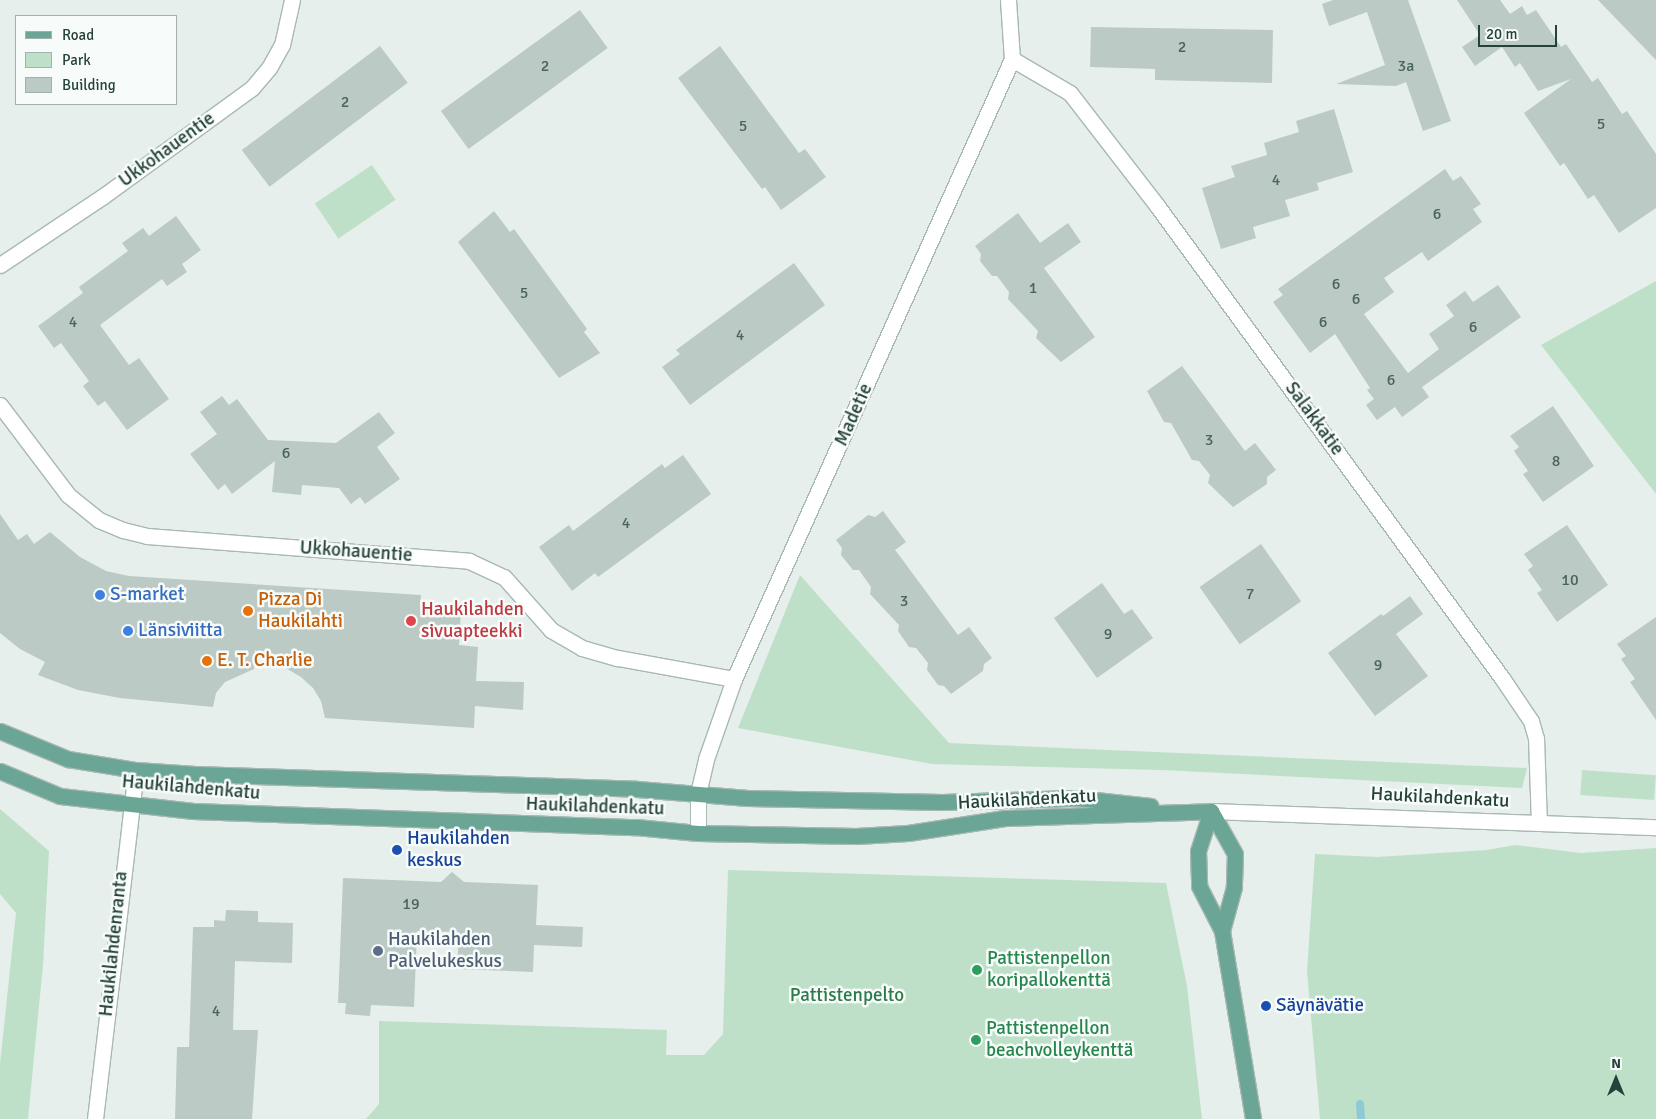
<!DOCTYPE html>
<meta charset="utf-8">
<style>
body{margin:0}
#map{position:relative;width:1656px;height:1119px;overflow:hidden;background:#e6efeb;font-family:Signika,sans-serif}
div>[style]{position:absolute}
[style*='--x']{left:calc(var(--x)*1px);top:calc(var(--y)*1px);width:calc(var(--w)*1px);rotate:calc(var(--a)*1deg)}
.green>*{inset:0;background:#bfe0c8;transform-origin:0 0}
.stream>*{height:8px;margin:-4px;padding:0 4px;transform-origin:4px;border-radius:4px;background:#8ec9d4}
.building>*{inset:0;background:#bbcac4;transform-origin:0 0}
.roads{filter:drop-shadow(1px 0 #a8b8b2) drop-shadow(-1px 0 #a8b8b2) drop-shadow(0 1px #a8b8b2) drop-shadow(0 -1px #a8b8b2)}
.minor>*{height:15px;margin:-7.5px;padding:0 7.5px;transform-origin:7.5px;border-radius:7.5px;background:#fff}
.major>*{height:15px;margin:-7.5px;padding:0 7.5px;transform-origin:7.5px;border-radius:7.5px;background:#6aa596}
.dots>*{width:14px;height:14px;translate:-50% -50%;box-sizing:border-box;border:2px solid #f7fbf9;border-radius:50%}
span{translate:-50% -50%;white-space:nowrap;text-align:center;line-height:1.15;-webkit-text-stroke:5px #f7fbf9;paint-order:stroke}
.number-label{font-size:16px;color:#4a645c}
.number-label span{-webkit-text-stroke-width:0}
.street-label{font-size:19px;color:#24423a}
.shop-label{font-size:19px;color:#366cbe}
.left{translate:0 -50%;text-align:left}
.food-label{font-size:19px;color:#c56008}
.health-label{font-size:19px;color:#be3a42}
.transit-label{font-size:19px;color:#164399}
.service-label{font-size:19px;color:#4e5e75}
.leisure-label{font-size:19px;color:#27864d}
.park-label{font-size:19px;color:#2d7a4b}
.legend{position:absolute;left:15px;top:15px;width:162px;height:90px;box-sizing:border-box;background:#f7fbf9;border:1px solid #a3b1ad;margin:0;padding:6px 9px;list-style:none;font-size:15px;color:#24423a}
.legend li{display:flex;align-items:center;gap:10px;height:25px}
.legend b{width:25px;border:1px solid #a3b1ad}
.north{position:absolute;left:1591px;top:1054px;width:50px;height:50px;-webkit-text-stroke:4px #f7fbf9;paint-order:stroke;rotate:0deg;font-size:14px;font-weight:700;line-height:20px;text-align:center;color:#24423a}
.north::after{content:'';display:block;margin:auto;width:18px;height:22px;background:#24423a;clip-path:polygon(50% 0,100% 100%,50% 72%,0 100%)}
.scale{position:absolute;left:1478px;top:25px;width:79px;height:22px;box-sizing:border-box;border:2px solid #24423a;border-top:0;padding-left:6px;font-size:15px;line-height:18px;white-space:nowrap;color:#24423a;-webkit-text-stroke:4px #f7fbf9;paint-order:stroke}
</style>
<div id="map">
<div class="green">
<i style="left:372px;top:165px;width:42px;height:69px;rotate:56deg"></i>
<i style="clip-path:polygon(1656px 281px,1656px 494px,1541px 345px)"></i>
<i style="clip-path:polygon(800px 575px,949px 743px,1527px 768px,1522px 788px,1161px 770px,932px 764px,738px 728px)"></i>
<i style="left:1582px;top:770px;width:74px;height:25px;rotate:4deg"></i>
<i style="clip-path:polygon(0 809px,49px 851px,43px 965px,28px 1119px,0 1119px,0 1064px,16px 913px,0 894px)"></i>
<i style="clip-path:polygon(1515px 845px,1581px 853px,1656px 848px,1656px 1119px,1320px 1119px,1307px 971px,1315px 854px,1377px 857px,1487px 850px)"></i>
<i style="clip-path:polygon(728px 870px,1166px 883px,1187px 986px,1202px 1119px,366px 1119px,379px 1104px,379px 1021px,667px 1030px,666px 1055px,704px 1055px,723px 1034px)"></i>
</div>
<div class="stream">
<i style="--x:1360;--y:1104;--w:15;--a:86"></i>
</div>
<div class="building">
<i style="clip-path:polygon(1333px 0,1408px 0,1451px 121px,1423px 131px,1406px 82px,1396px 86px,1336px 84px,1385px 65px,1367px 12px,1329px 26px,1322px 4px)"></i>
<i style="clip-path:polygon(1457px 0,1500px 0,1510px 14px,1522px 6px,1527px 15px,1536px 10px,1561px 47px,1566px 44px,1592px 82px,1598px 78px,1622px 114px,1627px 111px,1656px 154px,1656px 208px,1619px 233px,1594px 195px,1588px 199px,1564px 163px,1560px 166px,1524px 113px,1571px 79px,1538px 91px,1520px 63px,1515px 67px,1502px 47px,1475px 66px,1462px 47px,1480px 35px)"></i>
<i style="clip-path:polygon(1598px 0,1656px 0,1656px 60px)"></i>
<i style="left:580px;top:10px;width:47px;height:172px;rotate:54deg"></i>
<i style="clip-path:polygon(1091px 27px,1273px 30px,1272px 83px,1155px 80px,1155px 69px,1090px 67px)"></i>
<i style="left:380px;top:46px;width:46px;height:173px;rotate:53deg"></i>
<i style="clip-path:polygon(720px 46px,799px 153px,805px 149px,826px 177px,781px 210px,765px 187px,762px 189px,678px 78px)"></i>
<i style="clip-path:polygon(1334px 109px,1353px 172px,1317px 183px,1319px 190px,1285px 200px,1290px 216px,1253px 227px,1256px 238px,1221px 249px,1202px 188px,1235px 177px,1231px 166px,1267px 155px,1264px 143px,1299px 132px,1296px 121px)"></i>
<i style="clip-path:polygon(1445px 169px,1453px 181px,1461px 176px,1481px 204px,1473px 209px,1482px 222px,1428px 261px,1422px 252px,1384px 278px,1394px 292px,1364px 314px,1408px 373px,1439px 349px,1429px 334px,1454px 316px,1446px 305px,1465px 291px,1473px 302px,1498px 285px,1521px 317px,1422px 387px,1429px 397px,1402px 417px,1395px 407px,1377px 420px,1366px 405px,1374px 399px,1367px 390px,1370px 388px,1335px 334px,1310px 353px,1273px 302px,1283px 295px,1278px 289px)"></i>
<i style="clip-path:polygon(494px 211px,510px 232px,514px 229px,587px 329px,584px 332px,600px 353px,559px 378px,458px 242px)"></i>
<i style="clip-path:polygon(1018px 213px,1040px 243px,1068px 223px,1081px 242px,1044px 268px,1095px 337px,1061px 362px,1036px 338px,1038px 331px,1008px 299px,1009px 292px,997px 276px,992px 276px,980px 261px,981px 254px,975px 246px)"></i>
<i style="clip-path:polygon(176px 216px,201px 250px,182px 264px,187px 272px,167px 286px,162px 279px,100px 325px,129px 365px,139px 358px,169px 399px,127px 430px,105px 401px,98px 406px,83px 386px,89px 381px,61px 343px,54px 348px,38px 326px,83px 293px,79px 287px,128px 251px,122px 243px,143px 228px,149px 236px)"></i>
<i style="clip-path:polygon(794px 263px,825px 305px,690px 405px,662px 367px,680px 354px,676px 350px)"></i>
<i style="clip-path:polygon(1182px 366px,1245px 451px,1255px 443px,1276px 470px,1267px 477px,1267px 484px,1233px 507px,1208px 483px,1210px 475px,1199px 461px,1192px 460px,1171px 423px,1164px 422px,1147px 391px)"></i>
<i style="clip-path:polygon(222px 396px,229px 405px,237px 399px,268px 440px,336px 443px,379px 412px,395px 433px,377px 447px,400px 479px,365px 504px,360px 497px,351px 504px,339px 488px,302px 485px,301px 495px,272px 492px,275px 461px,232px 494px,225px 484px,218px 490px,190px 454px,217px 434px,200px 412px)"></i>
<i style="clip-path:polygon(1553px 406px,1594px 466px,1543px 502px,1523px 474px,1528px 471px,1514px 451px,1519px 447px,1510px 436px)"></i>
<i style="clip-path:polygon(683px 455px,711px 494px,598px 577px,595px 573px,572px 591px,539px 547px,569px 525px,573px 531px,662px 464px,665px 468px)"></i>
<i style="clip-path:polygon(883px 511px,906px 542px,895px 550px,899px 555px,958px 635px,969px 627px,992px 658px,984px 664px,983px 671px,951px 694px,944px 686px,938px 685px,927px 670px,928px 663px,916px 648px,909px 647px,898px 631px,899px 625px,870px 594px,871px 587px,859px 570px,853px 570px,841px 555px,842px 548px,836px 540px,868px 515px,875px 517px)"></i>
<i style="clip-path:polygon(0 514px,18px 540px,27px 534px,34px 544px,50px 532px,80px 557px,106px 571px,129px 576px,421px 595px,420px 607px,461px 610px,459px 645px,478px 647px,476px 681px,524px 682px,523px 710px,475px 706px,474px 728px,325px 718px,321px 701px,313px 688px,301px 677px,255px 650px,254px 669px,225px 682px,216px 693px,213px 707px,120px 698px,78px 690px,38px 675px,45px 662px,20px 649px,0 633px)"></i>
<i style="clip-path:polygon(1567px 525px,1608px 585px,1557px 622px,1537px 593px,1542px 590px,1528px 570px,1533px 566px,1524px 554px)"></i>
<i style="left:1261px;top:544px;width:70px;height:75px;rotate:55deg"></i>
<i style="clip-path:polygon(1102px 583px,1124px 614px,1132px 609px,1153px 638px,1097px 678px,1054px 618px)"></i>
<i style="clip-path:polygon(1410px 596px,1423px 614px,1396px 634px,1428px 676px,1375px 716px,1328px 653px,1381px 614px,1383px 616px)"></i>
<i style="clip-path:polygon(1656px 617px,1656px 720px,1630px 682px,1635px 679px,1621px 659px,1626px 656px,1617px 644px)"></i>
<i style="clip-path:polygon(452px 872px,464px 882px,538px 885px,536px 925px,583px 927px,582px 947px,534px 945px,533px 972px,457px 969px,459px 932px,417px 931px,414px 1007px,371px 1005px,370px 1016px,345px 1014px,346px 1003px,338px 1003px,343px 878px,441px 882px)"></i>
<i style="clip-path:polygon(226px 910px,258px 911px,258px 922px,293px 923px,292px 963px,235px 961px,233px 1030px,258px 1030px,252px 1119px,175px 1119px,177px 1047px,189px 1047px,193px 927px,214px 927px,214px 920px,225px 921px)"></i>
</div>
<div class="roads">
<div class="minor">
<i style="--x:1012;--y:59;--w:67;--a:30.4"></i>
<i style="--x:1070;--y:93;--w:144;--a:52.3"></i>
<i style="--x:1158;--y:207;--w:583;--a:53.86"></i>
<i style="--x:1502;--y:678;--w:52;--a:56"></i>
<i style="--x:1531;--y:721;--w:18;--a:74"></i>
<i style="--x:1536;--y:738;--w:85;--a:88"></i>
<i style="--x:0;--y:265;--w:123;--a:-33.7"></i>
<i style="--x:102;--y:197;--w:185;--a:-36"></i>
<i style="--x:252;--y:88;--w:26;--a:-50"></i>
<i style="--x:269;--y:68;--w:26;--a:-61"></i>
<i style="--x:282;--y:45;--w:46;--a:-77.5"></i>
<i style="--x:0;--y:405;--w:113;--a:52.9"></i>
<i style="--x:68;--y:495;--w:40;--a:39"></i>
<i style="--x:99;--y:520;--w:26;--a:23"></i>
<i style="--x:123;--y:530;--w:25;--a:14"></i>
<i style="--x:147;--y:536;--w:323;--a:4.4"></i>
<i style="--x:469;--y:561;--w:38;--a:25"></i>
<i style="--x:504;--y:577;--w:71;--a:48.4"></i>
<i style="--x:551;--y:630;--w:36;--a:30"></i>
<i style="--x:582;--y:648;--w:37;--a:16"></i>
<i style="--x:618;--y:658;--w:118;--a:10.3"></i>
<i style="--x:1211;--y:811;--w:445;--a:2.1"></i>
<i style="--x:698;--y:833;--w:39;--a:-90"></i>
<i style="--x:698;--y:794;--w:36;--a:-77"></i>
<i style="--x:706;--y:759;--w:85;--a:-70.7"></i>
<i style="--x:734;--y:679;--w:679;--a:-65.85"></i>
<i style="--x:1012;--y:59;--w:59;--a:-93.9"></i>
<i style="--x:95;--y:1119;--w:351;--a:-83.3"></i>
</div>
<div class="major">
<i style="--x:0;--y:731;--w:74;--a:22.4"></i>
<i style="--x:68;--y:759;--w:69;--a:9.2"></i>
<i style="--x:136;--y:770;--w:59;--a:3.9"></i>
<i style="--x:195;--y:774;--w:442;--a:1.9"></i>
<i style="--x:637;--y:789;--w:111;--a:4.6"></i>
<i style="--x:748;--y:798;--w:194;--a:1.2"></i>
<i style="--x:942;--y:802;--w:135;--a:-1.7"></i>
<i style="--x:1077;--y:798;--w:74;--a:6.2"></i>
<i style="--x:0;--y:771;--w:65;--a:22.6"></i>
<i style="--x:60;--y:796;--w:134;--a:6.4"></i>
<i style="--x:193;--y:811;--w:443;--a:2.1"></i>
<i style="--x:636;--y:827;--w:62;--a:5.5"></i>
<i style="--x:698;--y:833;--w:158;--a:1.1"></i>
<i style="--x:856;--y:836;--w:52;--a:-3.3"></i>
<i style="--x:908;--y:833;--w:98;--a:-8.8"></i>
<i style="--x:1005;--y:818;--w:206;--a:-1.9"></i>
<i style="--x:1211;--y:811;--w:42;--a:108"></i>
<i style="--x:1198;--y:851;--w:35;--a:88"></i>
<i style="--x:1199;--y:886;--w:51;--a:62.9"></i>
<i style="--x:1222;--y:931;--w:191;--a:80.6"></i>
<i style="--x:1211;--y:811;--w:49;--a:60.8"></i>
<i style="--x:1235;--y:854;--w:33;--a:92"></i>
<i style="--x:1234;--y:887;--w:46;--a:105.3"></i>
</div>
</div>
<div class="dots">
<i style="left:100px;top:595px;background:#3f7fe0"></i>
<i style="left:248px;top:611px;background:#e8710a"></i>
<i style="left:411px;top:621px;background:#e0444e"></i>
<i style="left:128px;top:631px;background:#3f7fe0"></i>
<i style="left:207px;top:661px;background:#e8710a"></i>
<i style="left:397px;top:850px;background:#1a4fb4"></i>
<i style="left:378px;top:951px;background:#5c6f8a"></i>
<i style="left:977px;top:970px;background:#2e9e5b"></i>
<i style="left:1266px;top:1006px;background:#1a4fb4"></i>
<i style="left:976px;top:1040px;background:#2e9e5b"></i>
</div>
<div class="number-label">
<span style="left:1182px;top:47px">2</span>
<span style="left:545px;top:66px">2</span>
<span style="left:1406px;top:66px">3a</span>
<span style="left:345px;top:102px">2</span>
<span style="left:1601px;top:124px">5</span>
<span style="left:743px;top:126px">5</span>
<span style="left:1276px;top:180px">4</span>
<span style="left:1437px;top:214px">6</span>
<span style="left:1336px;top:284px">6</span>
<span style="left:1033px;top:288px">1</span>
<span style="left:524px;top:293px">5</span>
<span style="left:1356px;top:299px">6</span>
<span style="left:73px;top:322px">4</span>
<span style="left:1323px;top:322px">6</span>
<span style="left:1473px;top:327px">6</span>
<span style="left:740px;top:335px">4</span>
<span style="left:1391px;top:380px">6</span>
<span style="left:1209px;top:440px">3</span>
<span style="left:286px;top:453px">6</span>
<span style="left:1556px;top:461px">8</span>
<span style="left:626px;top:523px">4</span>
<span style="left:1570px;top:580px">10</span>
<span style="left:1250px;top:594px">7</span>
<span style="left:904px;top:601px">3</span>
<span style="left:1108px;top:634px">9</span>
<span style="left:1378px;top:665px">9</span>
<span style="left:411px;top:904px">19</span>
<span style="left:216px;top:1011px">4</span>
</div>
<div class="street-label">
<span style="left:167px;top:150px;rotate:-36deg">Ukkohauentie</span>
<span style="left:854px;top:415px;rotate:-66deg">Madetie</span>
<span style="left:1314px;top:419px;rotate:54deg">Salakkatie</span>
<span style="left:356px;top:552px;rotate:4deg">Ukkohauentie</span>
<span style="left:191px;top:788px;rotate:5deg">Haukilahdenkatu</span>
<span style="left:1440px;top:798px;rotate:3deg">Haukilahdenkatu</span>
<span style="left:1027px;top:800px;rotate:-3deg">Haukilahdenkatu</span>
<span style="left:595px;top:807px;rotate:2deg">Haukilahdenkatu</span>
<span style="left:114px;top:944px;rotate:-84deg">Haukilahdenranta</span>
</div>
<div class="shop-label">
<span class="left" style="left:110px;top:595px">S-market</span>
<span class="left" style="left:138px;top:631px">Länsiviitta</span>
</div>
<div class="food-label">
<span class="left" style="left:258px;top:611px">Pizza Di<br>Haukilahti</span>
<span class="left" style="left:217px;top:661px">E. T. Charlie</span>
</div>
<div class="health-label">
<span class="left" style="left:421px;top:621px">Haukilahden<br>sivuapteekki</span>
</div>
<div class="transit-label">
<span class="left" style="left:407px;top:850px">Haukilahden<br>keskus</span>
<span class="left" style="left:1276px;top:1006px">Säynävätie</span>
</div>
<div class="service-label">
<span class="left" style="left:388px;top:951px">Haukilahden<br>Palvelukeskus</span>
</div>
<div class="leisure-label">
<span class="left" style="left:987px;top:970px">Pattistenpellon<br>koripallokenttä</span>
<span class="left" style="left:986px;top:1040px">Pattistenpellon<br>beachvolleykenttä</span>
</div>
<div class="park-label">
<span style="left:847px;top:996px">Pattistenpelto</span>
</div>
<ul class="legend">
<li><b style="height:6px;background:#6aa596"></b>Road</li>
<li><b style="height:14px;background:#bfe0c8"></b>Park</li>
<li><b style="height:14px;background:#bbcac4"></b>Building</li>
</ul>
<div class="north">N</div>
<div class="scale">20 m</div>
</div>
